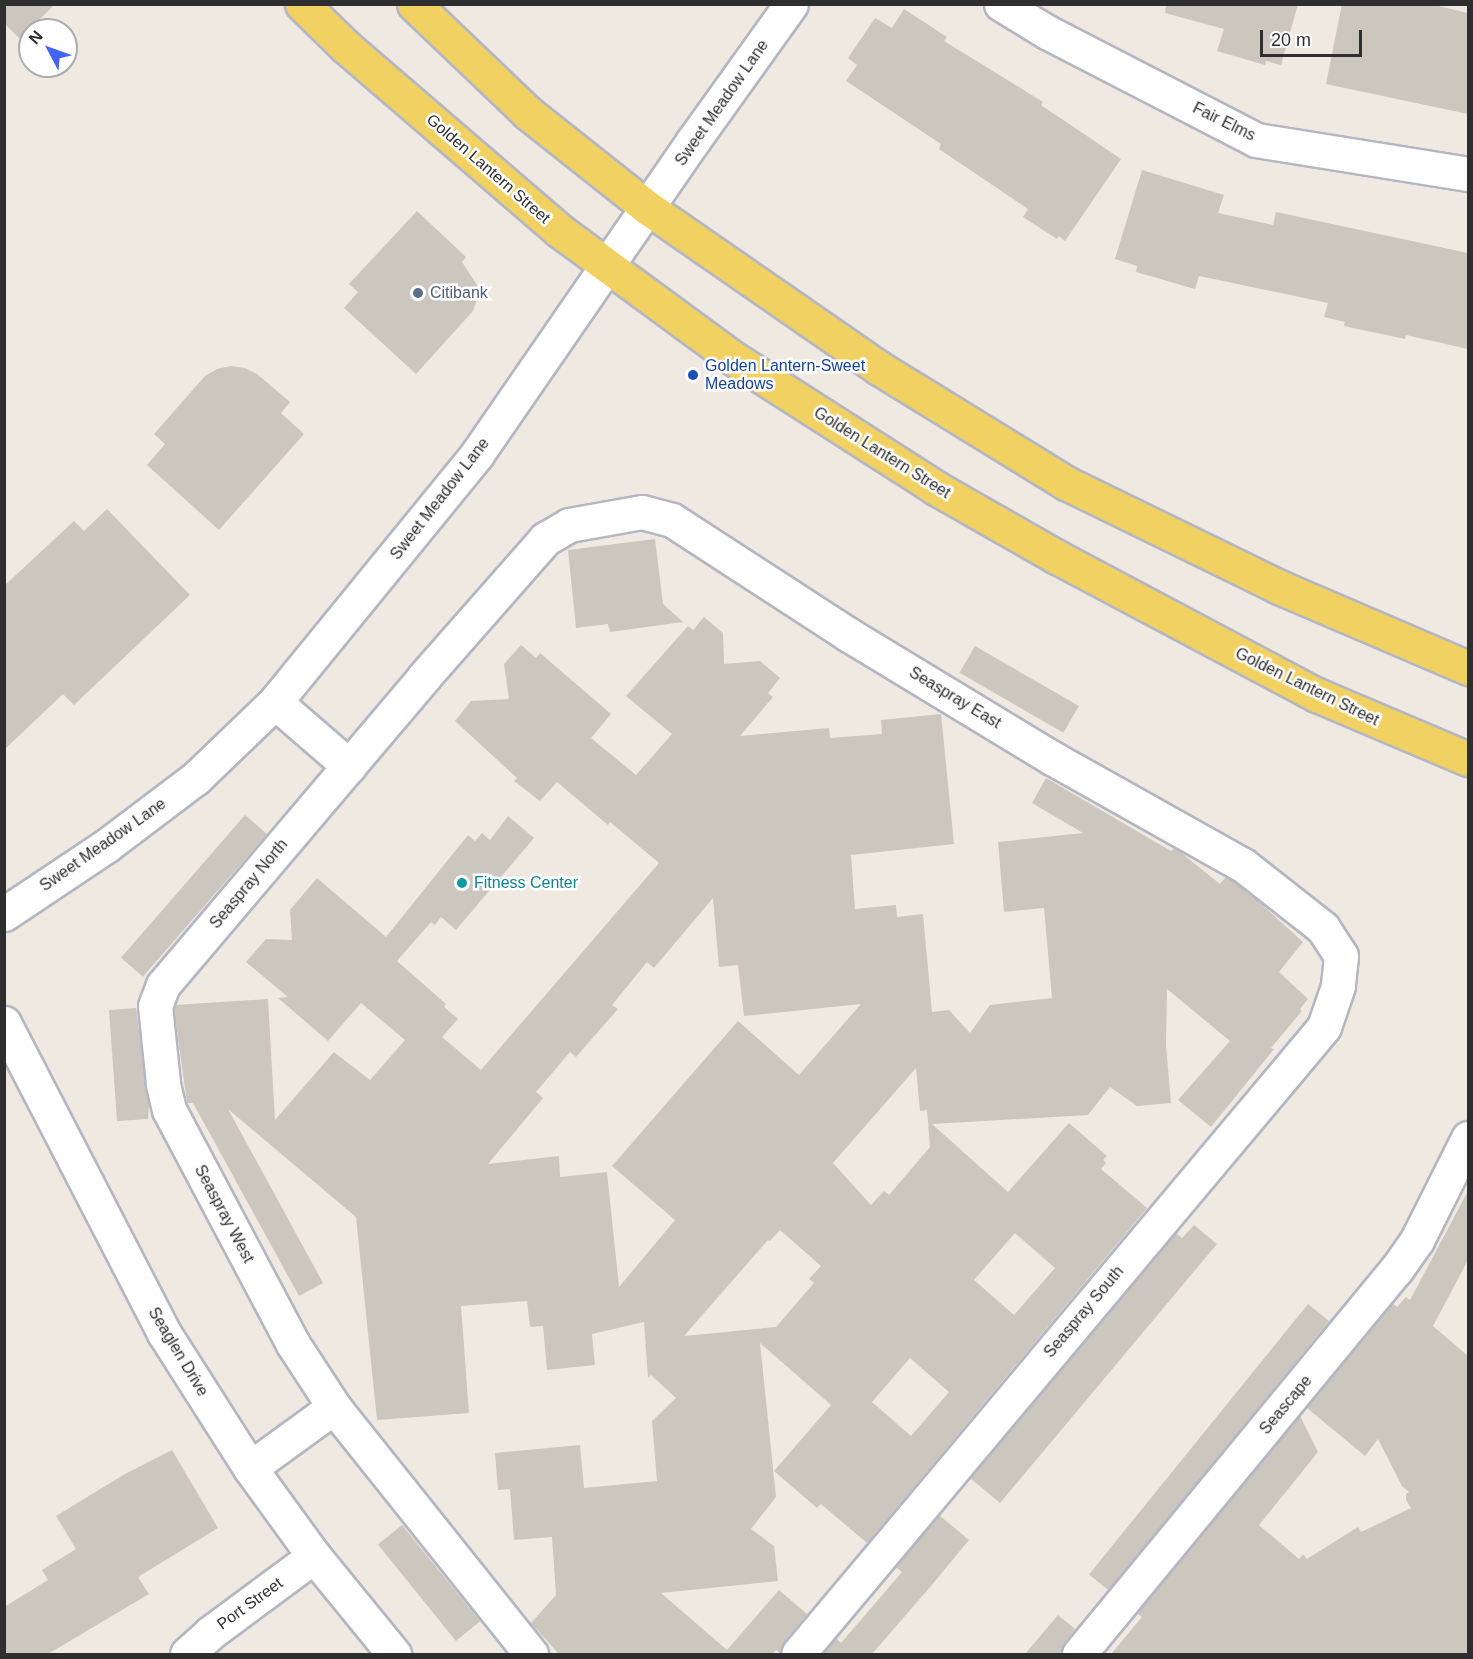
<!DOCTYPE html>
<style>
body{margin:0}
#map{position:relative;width:1473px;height:1659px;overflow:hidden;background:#efe9e1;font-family:Arial,sans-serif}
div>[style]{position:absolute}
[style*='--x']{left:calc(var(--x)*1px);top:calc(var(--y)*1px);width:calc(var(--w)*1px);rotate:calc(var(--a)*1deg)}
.building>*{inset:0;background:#cbc7bf;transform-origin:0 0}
.roads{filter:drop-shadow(2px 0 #b4b7c1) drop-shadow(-2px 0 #b4b7c1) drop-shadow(0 2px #b4b7c1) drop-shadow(0 -2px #b4b7c1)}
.minor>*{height:33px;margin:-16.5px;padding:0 16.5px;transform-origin:16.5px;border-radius:16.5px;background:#fff}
.major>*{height:33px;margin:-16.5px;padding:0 16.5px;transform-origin:16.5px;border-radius:16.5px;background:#f2d163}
.dots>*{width:16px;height:16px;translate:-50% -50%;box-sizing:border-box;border:3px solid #fff;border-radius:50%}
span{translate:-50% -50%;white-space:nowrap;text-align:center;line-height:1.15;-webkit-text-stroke:5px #fff;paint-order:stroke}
.street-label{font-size:16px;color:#2e2e2e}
.service-label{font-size:16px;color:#4e5e75}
.left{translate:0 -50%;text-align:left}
.transit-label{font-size:16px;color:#164399}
.culture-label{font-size:16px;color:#0d838f}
.frame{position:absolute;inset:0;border:6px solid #2e2e2e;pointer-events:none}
.north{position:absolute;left:18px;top:18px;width:60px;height:60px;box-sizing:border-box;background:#fff;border:2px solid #ababab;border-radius:50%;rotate:311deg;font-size:16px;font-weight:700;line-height:24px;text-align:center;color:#2e2e2e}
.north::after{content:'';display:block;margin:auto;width:21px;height:27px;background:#4264fb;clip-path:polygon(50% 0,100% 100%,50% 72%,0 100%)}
.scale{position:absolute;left:1260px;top:30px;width:102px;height:27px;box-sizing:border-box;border:3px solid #2e2e2e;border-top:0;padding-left:8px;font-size:18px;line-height:21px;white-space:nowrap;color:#2e2e2e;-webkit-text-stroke:4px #fff;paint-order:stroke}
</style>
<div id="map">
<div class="building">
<i style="clip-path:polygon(4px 4px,55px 4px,20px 39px,4px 23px)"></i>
<i style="clip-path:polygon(1166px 4px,1298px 4px,1281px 65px,1266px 61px,1265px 65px,1217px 51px,1224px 29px,1165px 13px)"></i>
<i style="clip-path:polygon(1342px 4px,1430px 4px,1468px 13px,1468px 114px,1326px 84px)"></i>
<i style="clip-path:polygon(904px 9px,947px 37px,944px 41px,1043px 102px,1041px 105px,1121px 159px,1065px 241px,1059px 236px,1057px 239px,1023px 217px,1028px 209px,939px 149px,941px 144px,846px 81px,857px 65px,848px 58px,875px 18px,892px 28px)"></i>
<i style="clip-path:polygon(1142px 170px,1224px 195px,1218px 213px,1273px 225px,1276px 212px,1468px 253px,1468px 349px,1406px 335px,1405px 339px,1344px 326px,1345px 322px,1324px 317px,1328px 303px,1199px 276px,1195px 289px,1136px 272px,1137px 266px,1115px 259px)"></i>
<i style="clip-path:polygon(417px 211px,466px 257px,462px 262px,477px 285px,479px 294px,473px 311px,416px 374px,344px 308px,358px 292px,349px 284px)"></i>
<i style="clip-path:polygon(231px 366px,245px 368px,257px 374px,290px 402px,281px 413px,304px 434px,219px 530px,147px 465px,165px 444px,154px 434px,205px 376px,217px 369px)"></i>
<i style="clip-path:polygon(107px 509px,190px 595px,74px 705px,63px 694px,4px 750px,4px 586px,74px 521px,84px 531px)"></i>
<i style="clip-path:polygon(655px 539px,663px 604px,683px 622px,610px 632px,608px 624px,576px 628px,568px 550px)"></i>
<i style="clip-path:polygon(evenodd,704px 617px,723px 633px,724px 664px,760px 661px,780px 678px,768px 693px,773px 697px,740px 736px,829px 728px,830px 738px,882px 734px,881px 720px,941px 714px,954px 844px,851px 855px,855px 909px,896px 905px,897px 917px,923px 914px,932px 1012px,949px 1010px,970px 1033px,990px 1005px,1052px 998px,1044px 908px,1004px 912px,998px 842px,1083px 833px,1032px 803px,1046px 778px,1171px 851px,1174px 848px,1179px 851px,1220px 884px,1226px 877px,1233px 881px,1259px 902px,1303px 942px,1279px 972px,1308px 999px,1300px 1009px,1302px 1011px,1271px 1048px,1274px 1049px,1211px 1127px,1178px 1100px,1230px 1041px,1167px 989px,1166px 1045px,1171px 1103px,1137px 1106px,1110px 1087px,1088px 1115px,932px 1124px,1008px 1192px,1069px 1123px,1107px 1156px,1103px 1160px,1106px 1163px,1101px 1169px,1147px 1208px,867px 1543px,821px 1504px,817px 1508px,774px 1471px,831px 1405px,760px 1343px,776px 1497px,751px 1529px,774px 1546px,778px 1581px,661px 1593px,727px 1650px,779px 1590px,807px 1614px,784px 1642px,780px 1653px,776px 1650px,772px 1654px,559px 1654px,531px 1623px,556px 1595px,552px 1537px,514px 1540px,510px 1489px,498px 1490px,495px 1453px,580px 1445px,584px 1488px,657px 1481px,652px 1421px,676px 1398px,651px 1375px,648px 1378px,644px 1322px,592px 1334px,595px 1365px,547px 1370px,543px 1326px,530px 1327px,527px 1301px,461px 1306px,469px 1413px,377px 1420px,356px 1217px,228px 1109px,323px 1283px,299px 1296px,193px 1103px,187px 1103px,174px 1009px,175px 1005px,268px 999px,275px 1120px,334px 1052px,370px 1080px,405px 1040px,361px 1003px,328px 1041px,278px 998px,288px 997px,246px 962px,266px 939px,292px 940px,290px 910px,317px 878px,386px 937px,468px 835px,475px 841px,482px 833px,490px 840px,508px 816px,534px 838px,456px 930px,441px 917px,435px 925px,431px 922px,397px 961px,446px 1004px,444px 1007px,458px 1019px,442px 1037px,481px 1070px,659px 863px,610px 822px,608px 825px,557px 782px,540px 801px,514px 781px,517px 778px,455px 721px,471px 701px,509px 699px,504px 664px,521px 645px,536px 658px,540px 653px,611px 714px,591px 738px,636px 775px,672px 734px,626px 696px,688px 626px,693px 630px,704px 617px,713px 898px,719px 967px,738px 965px,744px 1016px,861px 1004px,799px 1075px,738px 1021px,612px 1166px,675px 1220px,619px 1287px,607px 1172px,560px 1177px,559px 1156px,488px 1164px,543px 1098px,536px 1092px,570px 1052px,576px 1057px,618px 1009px,612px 1005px,647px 962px,654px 968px,713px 898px,704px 617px,916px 1068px,920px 1111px,927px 1110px,930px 1147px,889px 1195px,884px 1191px,871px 1205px,833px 1163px,916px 1068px,704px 617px,780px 1230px,821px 1266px,809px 1279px,814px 1283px,776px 1327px,684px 1336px,768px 1240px,770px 1241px,780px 1230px,704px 617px,1015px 1233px,1055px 1268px,1014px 1315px,974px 1280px,1015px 1233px,704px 617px,910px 1358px,949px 1392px,911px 1436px,872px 1402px,910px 1358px)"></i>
<i style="left:975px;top:646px;width:120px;height:31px;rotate:30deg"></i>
<i style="left:245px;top:815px;width:29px;height:189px;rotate:41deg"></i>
<i style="clip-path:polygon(136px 1008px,149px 1105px,148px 1119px,117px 1121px,109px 1010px)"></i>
<i style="clip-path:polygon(1468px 1191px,1468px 1260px,1433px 1326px,1468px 1356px,1468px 1654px,1111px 1654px,1142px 1617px,1137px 1613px,1300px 1416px,1318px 1452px,1259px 1525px,1299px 1559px,1303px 1554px,1307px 1559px,1358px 1527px,1361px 1532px,1411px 1508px,1406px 1500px,1406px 1494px,1409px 1492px,1402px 1486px,1378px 1439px,1365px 1456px,1307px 1408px,1393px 1304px,1397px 1307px,1406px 1297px,1410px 1300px)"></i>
<i style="clip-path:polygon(1194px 1225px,1217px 1244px,1000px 1503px,970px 1478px,1176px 1233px,1182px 1238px)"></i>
<i style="left:1308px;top:1304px;width:27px;height:348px;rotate:39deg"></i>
<i style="clip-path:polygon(172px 1450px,218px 1528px,138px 1577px,149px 1594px,48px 1654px,4px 1654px,4px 1607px,48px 1580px,42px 1570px,76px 1549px,56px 1516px,125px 1474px)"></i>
<i style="clip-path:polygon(939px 1515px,969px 1540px,931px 1586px,872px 1654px,822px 1654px,836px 1638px,841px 1643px,902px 1572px,896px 1567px)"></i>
<i style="left:402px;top:1525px;width:124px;height:31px;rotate:51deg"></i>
<i style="clip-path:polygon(1058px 1615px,1075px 1629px,1064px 1643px,1061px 1654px,1025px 1654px)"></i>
</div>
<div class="roads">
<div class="minor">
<i style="--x:1001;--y:4;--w:54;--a:31.3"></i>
<i style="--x:1047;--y:32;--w:235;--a:27.3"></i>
<i style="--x:1256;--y:140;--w:215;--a:9.1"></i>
<i style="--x:275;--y:702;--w:98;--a:40.9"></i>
<i style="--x:4;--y:914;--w:123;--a:-33.7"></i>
<i style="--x:106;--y:846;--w:113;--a:-37.1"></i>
<i style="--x:196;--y:778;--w:110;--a:-43.9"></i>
<i style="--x:275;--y:702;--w:320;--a:-50.8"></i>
<i style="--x:477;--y:454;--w:380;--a:-55.4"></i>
<i style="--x:693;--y:141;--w:168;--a:-54.4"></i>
<i style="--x:4;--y:1023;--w:349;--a:62.7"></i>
<i style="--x:164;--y:1333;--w:160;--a:57.5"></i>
<i style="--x:250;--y:1468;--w:109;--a:54"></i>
<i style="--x:314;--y:1556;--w:127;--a:50.8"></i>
<i style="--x:250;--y:1468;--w:104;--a:-36"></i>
<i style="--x:187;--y:1654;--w:31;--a:-42"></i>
<i style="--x:210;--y:1633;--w:129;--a:-36.5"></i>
<i style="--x:531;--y:1654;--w:316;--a:-128.6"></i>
<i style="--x:334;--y:1407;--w:75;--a:-123.1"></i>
<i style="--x:293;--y:1344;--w:265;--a:-117.9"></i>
<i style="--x:169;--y:1110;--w:28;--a:-103"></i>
<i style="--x:163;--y:1083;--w:77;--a:-95.9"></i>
<i style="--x:155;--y:1006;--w:22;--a:-69"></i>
<i style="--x:163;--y:985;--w:402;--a:-49.7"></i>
<i style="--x:423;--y:678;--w:185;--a:-48.7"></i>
<i style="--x:545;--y:539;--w:28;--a:-30"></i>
<i style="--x:569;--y:525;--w:74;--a:-10.1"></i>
<i style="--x:642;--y:512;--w:31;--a:15"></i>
<i style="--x:672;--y:520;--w:211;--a:33"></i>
<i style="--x:849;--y:635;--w:237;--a:31.2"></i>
<i style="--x:1052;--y:758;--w:219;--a:29.3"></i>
<i style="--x:1243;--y:865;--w:102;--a:38.2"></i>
<i style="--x:1323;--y:928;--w:33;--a:57"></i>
<i style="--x:1341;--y:956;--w:30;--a:96"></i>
<i style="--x:1338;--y:986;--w:43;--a:108.9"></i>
<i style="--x:1324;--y:1027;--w:818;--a:129.99"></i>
<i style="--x:1079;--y:1654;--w:498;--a:-50.5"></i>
<i style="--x:1396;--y:1270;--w:37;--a:-55"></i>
<i style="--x:1417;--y:1240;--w:114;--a:-63.4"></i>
</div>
<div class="major">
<i style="--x:302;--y:4;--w:60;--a:44.3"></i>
<i style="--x:345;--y:46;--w:284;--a:40.7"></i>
<i style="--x:560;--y:231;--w:215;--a:36.3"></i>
<i style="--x:733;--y:358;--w:241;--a:32.6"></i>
<i style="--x:936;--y:488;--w:139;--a:29.7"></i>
<i style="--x:1057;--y:557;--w:294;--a:28"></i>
<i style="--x:1317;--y:695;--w:164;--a:23"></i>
<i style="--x:414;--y:4;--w:158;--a:43.7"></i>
<i style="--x:528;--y:113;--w:153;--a:38.4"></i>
<i style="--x:648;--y:208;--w:281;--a:34.7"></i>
<i style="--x:879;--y:368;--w:220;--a:31.6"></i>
<i style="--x:1066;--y:483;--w:237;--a:26"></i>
<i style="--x:1279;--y:587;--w:206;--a:23.2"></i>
</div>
</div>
<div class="dots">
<i style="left:418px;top:293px;background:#5c6f8a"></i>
<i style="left:693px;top:375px;background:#1a4fb4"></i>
<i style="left:462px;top:883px;background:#0f9aa8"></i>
</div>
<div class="street-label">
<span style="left:722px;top:103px;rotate:-55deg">Sweet Meadow Lane</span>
<span style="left:1224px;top:122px;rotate:26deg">Fair Elms</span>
<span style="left:488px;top:169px;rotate:41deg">Golden Lantern Street</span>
<span style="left:882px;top:453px;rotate:32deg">Golden Lantern Street</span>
<span style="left:440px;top:499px;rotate:-52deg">Sweet Meadow Lane</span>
<span style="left:1307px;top:687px;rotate:26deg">Golden Lantern Street</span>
<span style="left:955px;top:698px;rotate:31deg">Seaspray East</span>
<span style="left:103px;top:845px;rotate:-35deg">Sweet Meadow Lane</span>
<span style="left:249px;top:884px;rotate:-50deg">Seaspray North</span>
<span style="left:224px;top:1214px;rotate:62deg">Seaspray West</span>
<span style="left:1084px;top:1312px;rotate:-50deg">Seaspray South</span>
<span style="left:178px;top:1352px;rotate:59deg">Seaglen Drive</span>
<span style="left:1286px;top:1405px;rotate:-50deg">Seascape</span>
<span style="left:250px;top:1604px;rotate:-36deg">Port Street</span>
</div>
<div class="service-label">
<span class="left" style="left:430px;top:293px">Citibank</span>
</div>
<div class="transit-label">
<span class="left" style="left:705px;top:375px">Golden Lantern-Sweet<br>Meadows</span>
</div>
<div class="culture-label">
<span class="left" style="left:474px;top:883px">Fitness Center</span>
</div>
<div class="frame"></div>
<div class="north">N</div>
<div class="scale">20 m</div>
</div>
